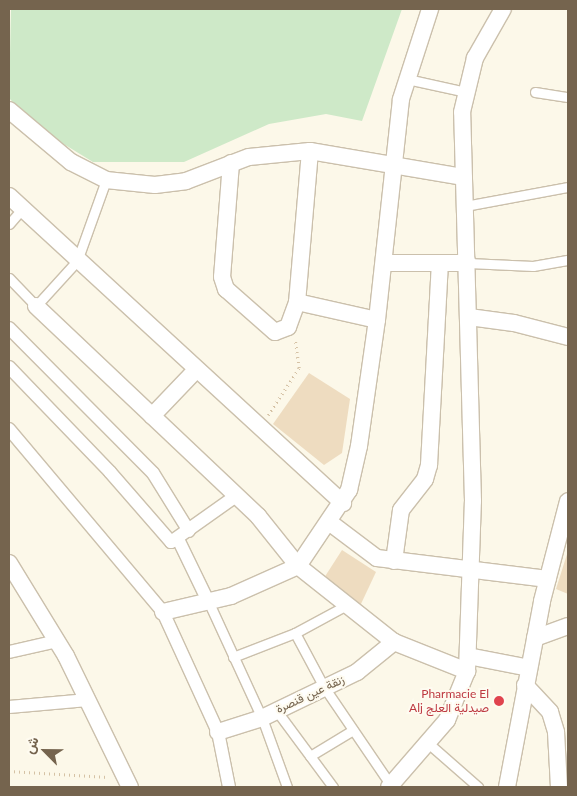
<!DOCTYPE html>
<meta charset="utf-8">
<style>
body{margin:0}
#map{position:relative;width:577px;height:796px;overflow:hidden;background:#fcf8e9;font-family:Lato,Vazirmatn,sans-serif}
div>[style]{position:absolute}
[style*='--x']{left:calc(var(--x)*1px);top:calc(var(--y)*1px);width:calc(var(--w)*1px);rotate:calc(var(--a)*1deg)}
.green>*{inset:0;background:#cee9c8}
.building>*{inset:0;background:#eedcc0}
.path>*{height:2.5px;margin-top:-1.25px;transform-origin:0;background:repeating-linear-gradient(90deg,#d5c2a5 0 1px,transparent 0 5px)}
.roads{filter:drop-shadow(1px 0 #cbc0ac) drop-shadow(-1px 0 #cbc0ac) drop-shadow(0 1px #cbc0ac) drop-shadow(0 -1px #cbc0ac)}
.service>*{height:9px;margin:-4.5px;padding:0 4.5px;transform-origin:4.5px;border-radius:4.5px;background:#fff}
.pedestrian>*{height:12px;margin:-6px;padding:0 6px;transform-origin:6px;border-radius:6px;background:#fff}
.minor>*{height:16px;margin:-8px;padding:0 8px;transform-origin:8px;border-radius:8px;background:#fff}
.dots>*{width:14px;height:14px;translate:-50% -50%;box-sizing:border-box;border:2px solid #fefbf0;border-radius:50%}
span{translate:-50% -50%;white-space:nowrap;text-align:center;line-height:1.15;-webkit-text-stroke:4px #fefbf0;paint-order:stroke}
.street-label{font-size:12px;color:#75644e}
.health-label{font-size:12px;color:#be3a42}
.right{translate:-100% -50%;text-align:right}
.frame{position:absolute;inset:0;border:10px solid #75644e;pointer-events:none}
.north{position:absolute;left:20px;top:726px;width:50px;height:50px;-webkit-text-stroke:4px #fefbf0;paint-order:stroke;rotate:293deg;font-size:14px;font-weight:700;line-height:20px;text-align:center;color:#75644e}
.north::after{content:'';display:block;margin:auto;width:18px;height:22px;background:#75644e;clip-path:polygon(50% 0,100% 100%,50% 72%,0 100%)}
</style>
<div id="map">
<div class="green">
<i style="clip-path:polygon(11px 9px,402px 9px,362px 121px,326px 114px,269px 124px,184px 162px,93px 162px,36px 127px,9px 98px)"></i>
</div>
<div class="building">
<i style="clip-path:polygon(309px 373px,350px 399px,342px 453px,324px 465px,273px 424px)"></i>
<i style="clip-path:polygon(342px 550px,376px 572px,360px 606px,324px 578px)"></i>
<i style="clip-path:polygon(568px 551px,568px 594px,556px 589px)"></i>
</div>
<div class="path">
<i style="--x:268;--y:415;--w:56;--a:-56.6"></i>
<i style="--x:299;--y:368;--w:28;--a:-98"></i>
<i style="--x:9;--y:771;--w:99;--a:3.5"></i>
</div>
<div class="roads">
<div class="service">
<i style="--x:407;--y:79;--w:60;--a:12.4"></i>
<i style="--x:535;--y:92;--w:33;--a:9"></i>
<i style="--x:465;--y:206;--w:105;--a:-10.5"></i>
<i style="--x:9;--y:224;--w:20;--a:-49"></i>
<i style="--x:468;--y:263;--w:65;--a:2.6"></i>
<i style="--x:533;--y:266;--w:36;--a:-10"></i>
<i style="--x:9;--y:278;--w:39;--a:46"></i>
<i style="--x:36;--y:306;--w:61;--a:-47.7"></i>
<i style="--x:77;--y:261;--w:86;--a:-70.3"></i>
<i style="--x:209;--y:603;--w:127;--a:65.3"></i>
<i style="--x:262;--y:718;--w:73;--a:70.1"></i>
<i style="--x:295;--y:633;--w:61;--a:61.8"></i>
<i style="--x:324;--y:687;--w:121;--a:55.8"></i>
<i style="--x:233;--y:657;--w:66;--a:-21.2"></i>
<i style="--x:295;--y:633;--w:57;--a:-28.4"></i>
<i style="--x:276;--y:710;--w:96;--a:53.5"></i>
<i style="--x:428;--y:743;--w:67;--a:41.3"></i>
<i style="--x:310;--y:756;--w:50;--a:-31.2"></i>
</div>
<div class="pedestrian">
<i style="--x:9;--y:328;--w:204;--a:45.2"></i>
<i style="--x:153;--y:473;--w:68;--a:58.2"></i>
<i style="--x:9;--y:367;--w:146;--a:46.1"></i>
<i style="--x:110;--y:472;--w:93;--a:48.9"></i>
<i style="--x:171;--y:542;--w:80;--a:-35.3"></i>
<i style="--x:9;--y:429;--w:239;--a:49.9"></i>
<i style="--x:163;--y:612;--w:132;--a:65.4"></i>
<i style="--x:218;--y:732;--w:56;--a:78.7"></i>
<i style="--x:178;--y:539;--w:71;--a:64.2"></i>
<i style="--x:9;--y:652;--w:49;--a:-12.9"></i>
<i style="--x:9;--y:707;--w:79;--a:-5.1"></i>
</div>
<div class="minor">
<i style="--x:9;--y:110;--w:81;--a:40"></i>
<i style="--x:71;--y:162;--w:39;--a:27"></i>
<i style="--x:106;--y:180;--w:49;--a:5.8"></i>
<i style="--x:155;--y:185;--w:31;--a:-7"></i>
<i style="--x:186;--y:181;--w:67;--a:-20.9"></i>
<i style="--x:249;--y:157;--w:61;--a:-5.6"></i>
<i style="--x:310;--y:151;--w:156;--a:9.6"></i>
<i style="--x:310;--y:151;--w:152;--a:94.9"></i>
<i style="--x:297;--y:302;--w:82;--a:12.7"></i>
<i style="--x:231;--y:163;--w:114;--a:94.5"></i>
<i style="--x:222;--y:277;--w:13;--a:72"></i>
<i style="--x:226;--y:289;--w:65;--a:41.3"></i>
<i style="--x:275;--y:332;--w:14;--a:-21"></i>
<i style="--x:288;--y:327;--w:27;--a:-70"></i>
<i style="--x:9;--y:196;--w:454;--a:42.6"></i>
<i style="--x:384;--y:263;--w:84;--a:0"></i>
<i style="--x:36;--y:306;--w:306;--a:43.4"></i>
<i style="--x:258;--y:516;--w:64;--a:51.3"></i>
<i style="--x:298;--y:566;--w:122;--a:38.4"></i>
<i style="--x:394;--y:642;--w:79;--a:21.7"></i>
<i style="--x:469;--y:317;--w:45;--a:7.6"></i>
<i style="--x:514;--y:323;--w:56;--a:14.5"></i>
<i style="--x:152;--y:416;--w:64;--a:-46.3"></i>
<i style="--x:329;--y:522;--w:60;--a:36.9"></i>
<i style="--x:377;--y:558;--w:172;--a:7"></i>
<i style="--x:394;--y:561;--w:51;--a:-82.2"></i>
<i style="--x:401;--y:510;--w:39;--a:-52"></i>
<i style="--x:425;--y:479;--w:15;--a:-74"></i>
<i style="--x:429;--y:465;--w:200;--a:-86.9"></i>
<i style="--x:9;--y:563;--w:109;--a:58.5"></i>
<i style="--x:66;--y:656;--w:146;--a:64"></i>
<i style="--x:163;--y:612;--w:70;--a:-13.2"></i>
<i style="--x:231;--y:596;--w:73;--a:-24.1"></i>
<i style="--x:298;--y:566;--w:92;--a:-56.1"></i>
<i style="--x:349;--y:490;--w:45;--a:-77.2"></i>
<i style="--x:359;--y:446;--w:127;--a:-81.9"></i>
<i style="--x:377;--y:320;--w:222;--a:-83.8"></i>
<i style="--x:401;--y:99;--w:95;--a:-72.1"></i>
<i style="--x:535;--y:638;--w:35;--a:-20"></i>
<i style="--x:468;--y:656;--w:62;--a:11.1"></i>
<i style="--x:525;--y:685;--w:37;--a:47"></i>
<i style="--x:550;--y:712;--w:21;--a:73"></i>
<i style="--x:556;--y:732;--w:55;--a:86.9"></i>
<i style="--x:218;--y:732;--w:46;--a:-17.7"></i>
<i style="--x:262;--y:718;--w:106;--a:-25.8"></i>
<i style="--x:357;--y:672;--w:48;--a:-39"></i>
<i style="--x:389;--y:787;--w:89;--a:-49.1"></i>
<i style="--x:447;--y:720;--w:53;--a:-67.8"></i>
<i style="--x:467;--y:671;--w:170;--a:-88"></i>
<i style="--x:473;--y:501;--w:389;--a:-91.6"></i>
<i style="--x:462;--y:112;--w:56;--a:-76.5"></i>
<i style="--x:475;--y:58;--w:56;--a:-60.3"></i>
<i style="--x:507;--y:787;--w:189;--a:-79.3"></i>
<i style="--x:542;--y:601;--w:103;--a:-75.4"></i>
</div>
</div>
<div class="dots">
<i style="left:499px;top:701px;background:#e0444e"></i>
</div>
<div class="street-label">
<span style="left:310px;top:694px;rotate:-25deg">زنقة عين قنصرة</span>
</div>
<div class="health-label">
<span class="right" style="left:489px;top:701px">Pharmacie El<br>Alj صيدلية العلج</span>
</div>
<div class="frame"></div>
<div class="north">ش</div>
</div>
